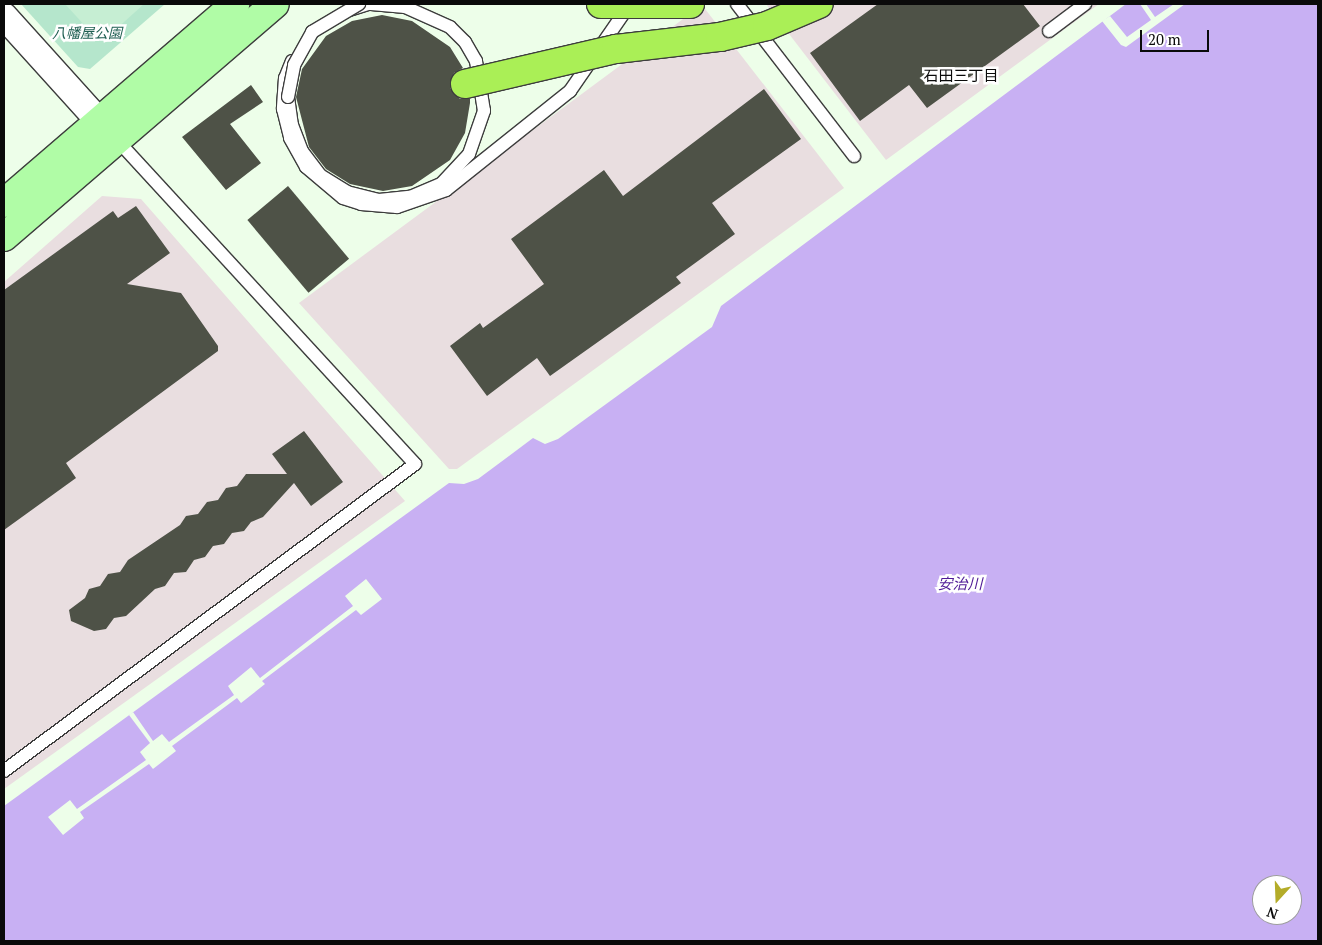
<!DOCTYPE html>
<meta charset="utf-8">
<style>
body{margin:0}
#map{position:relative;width:1322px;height:945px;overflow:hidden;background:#edfee9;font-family:"PT Serif","Noto Sans JP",serif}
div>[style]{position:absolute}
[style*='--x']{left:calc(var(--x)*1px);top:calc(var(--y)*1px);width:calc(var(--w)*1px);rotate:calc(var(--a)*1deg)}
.industrial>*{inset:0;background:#e9dee0}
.green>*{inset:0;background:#b5e6cc}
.pitch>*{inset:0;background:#c6eed3}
.water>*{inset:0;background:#c8b0f3}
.pier>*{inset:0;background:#edfee9}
.building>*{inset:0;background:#4e5247;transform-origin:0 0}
.roads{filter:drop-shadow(1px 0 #3d3d3d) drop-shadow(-1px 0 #3d3d3d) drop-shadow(0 1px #3d3d3d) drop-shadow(0 -1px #3d3d3d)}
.lane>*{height:12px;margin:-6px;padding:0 6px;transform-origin:6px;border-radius:6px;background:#fff}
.street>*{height:26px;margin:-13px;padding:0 13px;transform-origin:13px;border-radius:13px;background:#fff}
.secondary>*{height:28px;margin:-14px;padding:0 14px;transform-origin:14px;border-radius:14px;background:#b0fca6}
.bridges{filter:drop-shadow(1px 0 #3d3d3d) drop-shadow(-1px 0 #3d3d3d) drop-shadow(0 1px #3d3d3d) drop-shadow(0 -1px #3d3d3d)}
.lane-bridge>*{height:12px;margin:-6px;padding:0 6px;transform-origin:6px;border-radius:6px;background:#fff}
.highway-bridge>*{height:28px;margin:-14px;padding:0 14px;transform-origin:14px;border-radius:14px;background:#aaef56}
span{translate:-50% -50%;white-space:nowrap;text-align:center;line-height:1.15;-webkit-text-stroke:5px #fff;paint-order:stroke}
.park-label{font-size:14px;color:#1e5e51;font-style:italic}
.neighbourhood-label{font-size:15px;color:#0a0a0a}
.water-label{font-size:15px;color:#4f1a96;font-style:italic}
.frame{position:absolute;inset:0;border:5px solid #0a0a0a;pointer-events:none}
.north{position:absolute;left:1252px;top:875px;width:50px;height:50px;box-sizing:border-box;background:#fff;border:1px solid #9d9d9d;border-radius:50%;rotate:200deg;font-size:14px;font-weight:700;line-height:20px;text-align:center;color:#0a0a0a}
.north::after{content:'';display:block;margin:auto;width:18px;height:22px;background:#b4ac29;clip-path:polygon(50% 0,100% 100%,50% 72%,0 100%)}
.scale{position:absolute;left:1140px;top:30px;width:69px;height:22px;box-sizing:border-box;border:2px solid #0a0a0a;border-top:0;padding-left:6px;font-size:15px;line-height:18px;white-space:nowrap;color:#0a0a0a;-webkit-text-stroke:4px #fff;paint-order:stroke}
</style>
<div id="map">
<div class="industrial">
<i style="clip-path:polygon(766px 4px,1099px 4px,886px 160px)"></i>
<i style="clip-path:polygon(702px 5px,844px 188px,457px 469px,449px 469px,299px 303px)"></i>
<i style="clip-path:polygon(102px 196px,141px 199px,405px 501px,4px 789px,4px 282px)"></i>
</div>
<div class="green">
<i style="clip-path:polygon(21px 4px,165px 4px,90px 69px,78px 67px)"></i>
</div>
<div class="pitch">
<i style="clip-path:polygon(65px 4px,144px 4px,114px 31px,88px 29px)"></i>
</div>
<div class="water">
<i style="clip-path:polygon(evenodd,1126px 4px,1318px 4px,1318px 941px,4px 941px,4px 806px,449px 483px,464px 484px,478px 479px,533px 438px,545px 444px,558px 439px,712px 327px,721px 306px,1126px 4px,1262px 885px,1292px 885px,1292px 915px,1262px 915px,1262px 885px)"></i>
</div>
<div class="pier">
<i style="clip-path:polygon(1140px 4px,1146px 4px,1155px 17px,1174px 4px,1185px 4px,1126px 47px,1121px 45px,1102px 21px,1110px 16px,1127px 37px,1151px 20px)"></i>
<i style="clip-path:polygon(366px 579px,382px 599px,361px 615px,356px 610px,262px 681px,265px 684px,241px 703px,237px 698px,172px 746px,176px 751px,153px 769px,149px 764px,80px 812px,84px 818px,63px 835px,48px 817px,70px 800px,77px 809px,146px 760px,140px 752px,150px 743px,129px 715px,133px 712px,153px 741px,162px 734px,169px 742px,234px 695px,228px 686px,251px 667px,260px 678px,353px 606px,345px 596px)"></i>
</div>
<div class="building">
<i style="clip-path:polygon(878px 4px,1023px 4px,1040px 26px,927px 108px,909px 85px,860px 121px,810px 53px)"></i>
<i style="clip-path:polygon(382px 15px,412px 21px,450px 47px,463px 68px,454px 73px,450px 88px,460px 99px,470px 99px,470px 103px,465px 133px,450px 160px,412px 186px,383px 191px,350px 184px,326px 169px,309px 147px,296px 97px,302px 69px,326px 36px,352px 21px)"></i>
<i style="clip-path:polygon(251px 85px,263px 102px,230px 124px,261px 163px,226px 190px,182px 137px)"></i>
<i style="clip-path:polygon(764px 89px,801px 139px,712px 203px,735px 234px,676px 277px,681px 283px,550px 376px,537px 358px,487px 396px,450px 346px,480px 323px,483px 328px,544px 284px,511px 239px,604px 170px,623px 196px)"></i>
<i style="left:288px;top:186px;width:95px;height:53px;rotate:50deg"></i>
<i style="clip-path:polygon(136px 206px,170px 253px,127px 284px,181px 293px,218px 346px,218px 351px,66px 463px,76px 478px,4px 530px,4px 290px,113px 211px,118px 218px)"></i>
<i style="clip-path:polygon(304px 431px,343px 482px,311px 506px,294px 483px,263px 517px,251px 522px,244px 531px,232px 533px,224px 544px,213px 546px,205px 557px,194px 560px,186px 572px,174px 573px,165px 586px,155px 589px,126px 616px,114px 618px,106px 629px,94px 631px,71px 621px,69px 610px,85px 598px,89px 589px,100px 586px,108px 574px,120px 572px,128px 560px,180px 525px,186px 516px,198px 514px,207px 502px,218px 500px,226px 488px,237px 486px,246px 474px,287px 474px,272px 454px)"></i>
</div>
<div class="roads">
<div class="lane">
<i style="--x:737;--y:4;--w:192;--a:52.4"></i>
<i style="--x:1049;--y:31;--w:45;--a:-36.9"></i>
<i style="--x:292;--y:61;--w:18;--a:112"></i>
<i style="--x:285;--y:78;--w:31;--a:94"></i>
<i style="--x:283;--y:109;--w:30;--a:76"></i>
<i style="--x:290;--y:138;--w:33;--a:61"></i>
<i style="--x:306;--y:167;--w:48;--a:40"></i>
<i style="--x:343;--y:198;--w:19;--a:18"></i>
<i style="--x:361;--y:204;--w:36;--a:5"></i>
<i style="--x:397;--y:207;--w:52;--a:-19.1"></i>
<i style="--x:446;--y:190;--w:159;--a:-38.6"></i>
<i style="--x:570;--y:91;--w:106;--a:-55.4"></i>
<i style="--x:288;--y:97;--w:28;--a:82"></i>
<i style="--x:292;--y:125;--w:28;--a:69"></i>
<i style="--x:302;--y:151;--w:30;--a:53"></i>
<i style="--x:320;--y:175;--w:32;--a:32"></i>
<i style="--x:347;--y:192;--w:33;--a:14"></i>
<i style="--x:379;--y:200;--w:31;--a:-6"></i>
<i style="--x:410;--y:197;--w:34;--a:-23"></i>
<i style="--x:441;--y:184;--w:41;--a:-47"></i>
<i style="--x:469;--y:154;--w:46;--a:-70.8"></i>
<i style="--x:484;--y:111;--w:51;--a:-99.1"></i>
<i style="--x:476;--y:61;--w:22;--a:-120"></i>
<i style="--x:465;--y:42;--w:21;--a:-135"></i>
<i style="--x:450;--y:27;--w:49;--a:-156"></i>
<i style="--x:405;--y:7;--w:37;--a:-175"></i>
<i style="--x:368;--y:4;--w:19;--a:162"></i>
<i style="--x:4;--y:771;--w:513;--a:-36.76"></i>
<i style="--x:415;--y:464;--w:442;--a:-132.6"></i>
</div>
<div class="street">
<i style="--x:4;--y:16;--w:142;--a:47.9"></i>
</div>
<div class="secondary">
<i style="--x:4;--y:203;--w:305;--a:-40.7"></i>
<i style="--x:4;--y:237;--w:357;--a:-40.7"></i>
</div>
</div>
<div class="bridges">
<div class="lane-bridge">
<i style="--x:288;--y:97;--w:33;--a:-79"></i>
<i style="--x:294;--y:65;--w:38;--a:-61"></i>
<i style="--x:312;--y:32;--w:55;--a:-30.8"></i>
</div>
<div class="highway-bridge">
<i style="--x:601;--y:4;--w:89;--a:0"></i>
<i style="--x:465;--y:84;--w:155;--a:-13.1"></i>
<i style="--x:616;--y:49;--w:105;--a:-6.6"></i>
<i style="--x:720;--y:37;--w:48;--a:-13.2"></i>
<i style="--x:767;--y:26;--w:56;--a:-22.9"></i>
</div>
</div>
<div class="park-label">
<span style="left:87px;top:33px">八幡屋公園</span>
</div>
<div class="neighbourhood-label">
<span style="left:961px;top:76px">石田三丁目</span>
</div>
<div class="water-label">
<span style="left:960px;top:584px">安治川</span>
</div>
<div class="frame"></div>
<div class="north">N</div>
<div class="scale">20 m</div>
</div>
